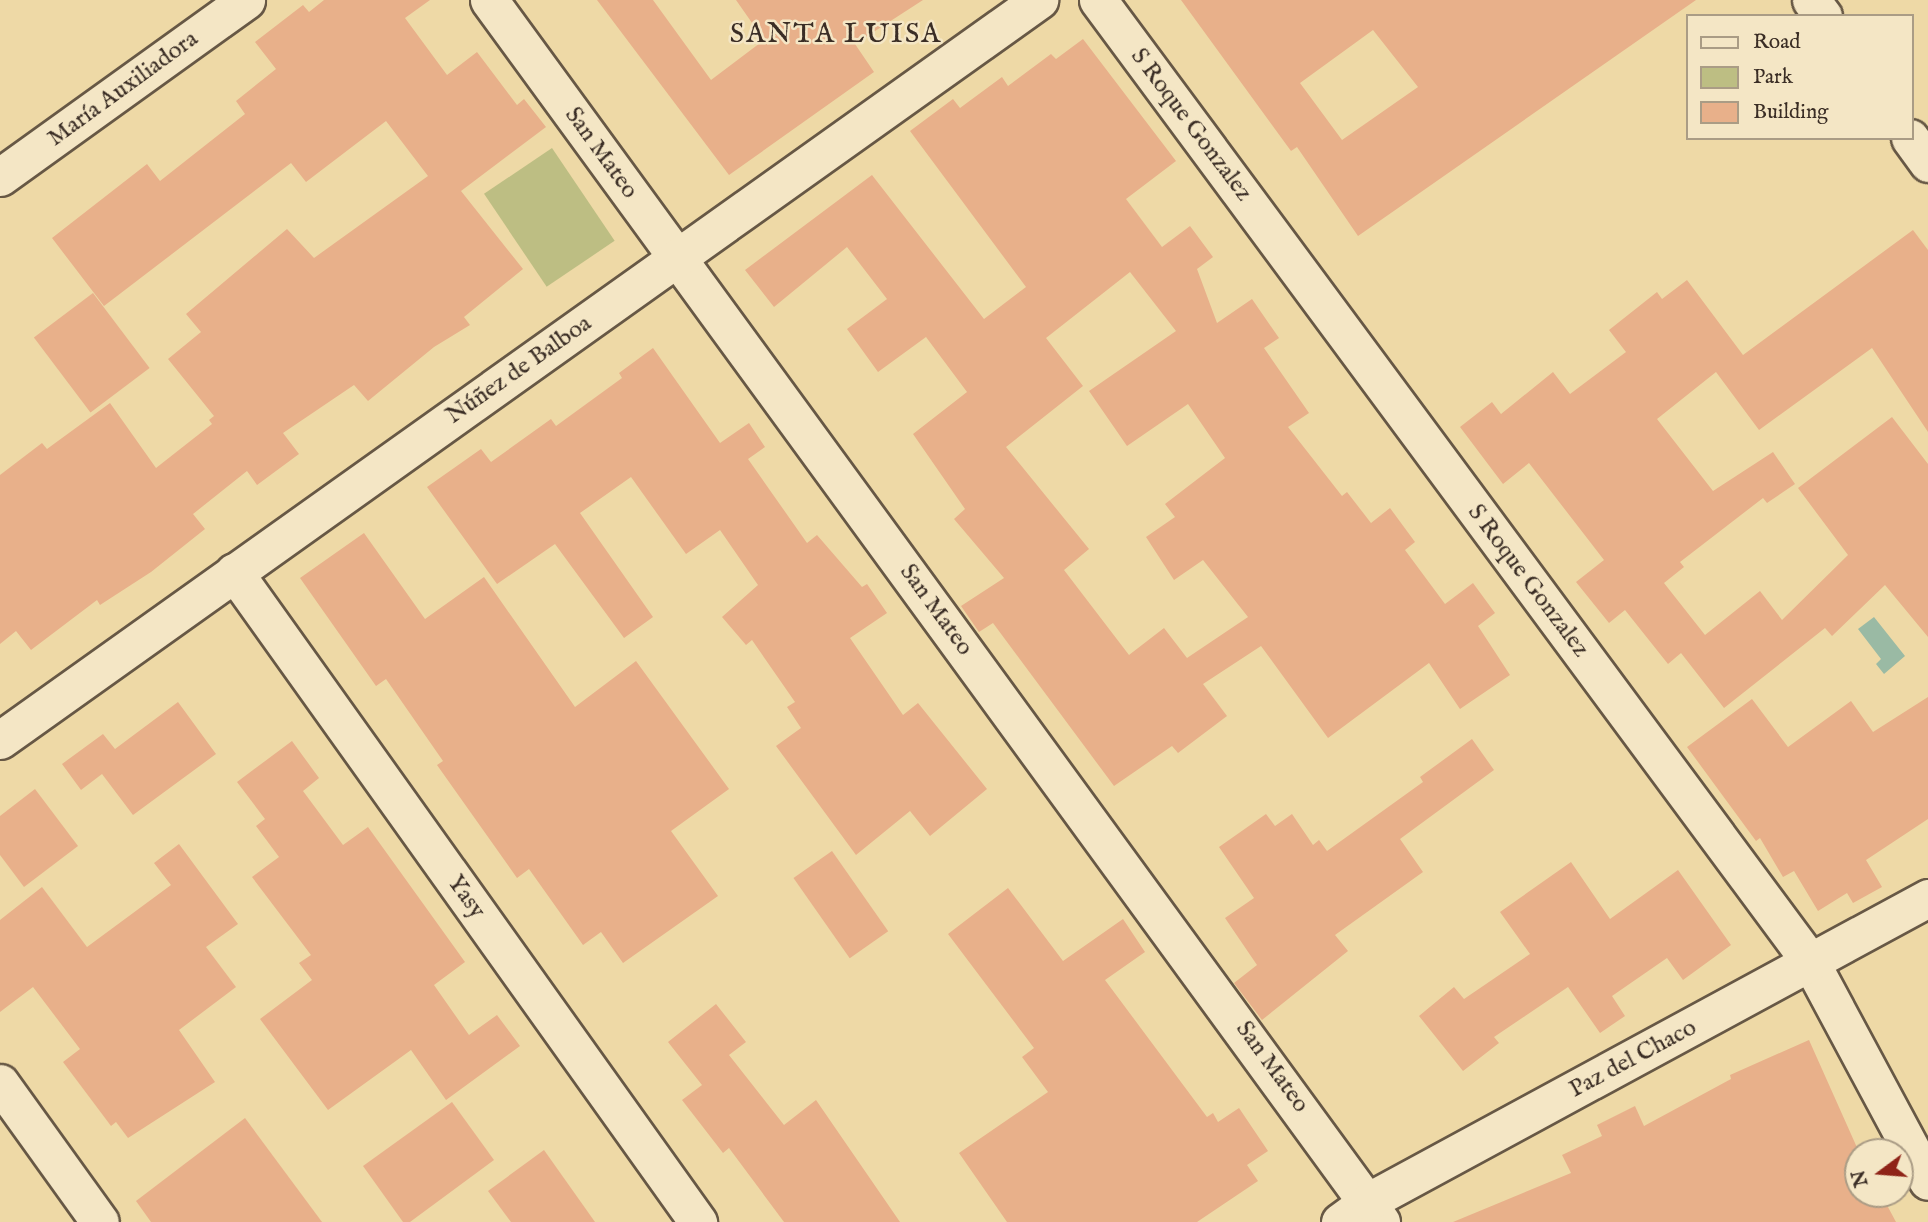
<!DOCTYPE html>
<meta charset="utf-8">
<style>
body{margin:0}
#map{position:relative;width:1928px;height:1222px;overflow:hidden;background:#eed9a6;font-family:"IM FELL English",serif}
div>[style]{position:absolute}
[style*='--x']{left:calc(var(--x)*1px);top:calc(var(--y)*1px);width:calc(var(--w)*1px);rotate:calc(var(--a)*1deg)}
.green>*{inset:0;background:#bdbe83;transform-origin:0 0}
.water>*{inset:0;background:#9abaa4}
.building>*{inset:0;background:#e8b08a;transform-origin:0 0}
.roads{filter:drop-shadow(2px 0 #675845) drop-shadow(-2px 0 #675845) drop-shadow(0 2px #675845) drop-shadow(0 -2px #675845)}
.street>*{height:37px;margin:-18.5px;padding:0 18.5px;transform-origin:18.5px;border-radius:18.5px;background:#f4e6c5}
span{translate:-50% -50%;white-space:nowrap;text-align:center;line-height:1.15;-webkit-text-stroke:5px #f4e6c5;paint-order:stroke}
.street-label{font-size:24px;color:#3a2d25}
.quarter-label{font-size:28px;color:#3a2d25;letter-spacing:2px}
.legend{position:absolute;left:1686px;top:14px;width:228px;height:126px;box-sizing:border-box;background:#f4e6c5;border:2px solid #aa9c85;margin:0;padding:9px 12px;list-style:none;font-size:21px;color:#3a2d25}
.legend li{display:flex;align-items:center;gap:14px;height:35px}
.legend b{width:35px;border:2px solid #aa9c85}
.north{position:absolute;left:1844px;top:1138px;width:70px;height:70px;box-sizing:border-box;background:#f4e6c5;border:2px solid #aa9c85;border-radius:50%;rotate:254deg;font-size:19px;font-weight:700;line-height:28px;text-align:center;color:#3a2d25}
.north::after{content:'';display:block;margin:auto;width:24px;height:32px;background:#8f2418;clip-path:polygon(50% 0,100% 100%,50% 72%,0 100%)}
</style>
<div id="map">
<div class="green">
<i style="left:552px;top:148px;width:112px;height:82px;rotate:56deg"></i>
</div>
<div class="water">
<i style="clip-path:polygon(1874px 617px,1905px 656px,1884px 674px,1876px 664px,1881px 659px,1858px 629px)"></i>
</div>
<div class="building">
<i style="clip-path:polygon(324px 0,430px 0,405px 18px,447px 75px,477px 52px,517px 105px,524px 99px,546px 127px,461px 191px,523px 269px,464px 317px,470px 325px,434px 347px,368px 401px,354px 385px,283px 433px,299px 454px,257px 485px,247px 471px,193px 514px,205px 529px,151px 572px,100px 605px,97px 600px,31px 650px,16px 631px,0 644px,0 475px,42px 443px,47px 449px,110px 403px,156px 468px,212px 424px,209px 420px,214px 416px,168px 359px,201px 332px,186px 314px,287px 229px,314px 258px,428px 176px,386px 121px,306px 182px,291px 163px,104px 306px,52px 238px,147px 164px,160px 181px,245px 114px,236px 101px,276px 69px,255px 42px,303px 5px,309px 12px)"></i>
<i style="clip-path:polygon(597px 0,653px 0,711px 80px,764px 40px,736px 0,923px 0,855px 44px,874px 72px,729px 175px)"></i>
<i style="clip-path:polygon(evenodd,1181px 0,1696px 0,1358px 236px,1297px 147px,1291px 151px,1181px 0,1373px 30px,1418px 87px,1342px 140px,1300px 83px,1373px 30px)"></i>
<i style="clip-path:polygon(evenodd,1083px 39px,1176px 161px,1126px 199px,1162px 247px,1190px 226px,1213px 257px,1197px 269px,1217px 323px,1252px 299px,1279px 338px,1264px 348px,1309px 413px,1288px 427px,1342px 496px,1347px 492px,1371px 523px,1390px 508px,1415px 542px,1405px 550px,1445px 604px,1473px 583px,1495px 613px,1478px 626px,1510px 675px,1460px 709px,1429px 663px,1328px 738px,1261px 646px,1203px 684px,1227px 716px,1178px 753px,1172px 746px,1114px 786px,993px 623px,979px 632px,961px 606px,1004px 578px,954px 519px,965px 509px,913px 434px,967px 392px,926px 337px,878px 372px,847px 329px,887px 299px,847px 247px,774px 307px,745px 270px,872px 175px,984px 319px,1026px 287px,910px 131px,953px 99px,960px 108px,1002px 77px,1008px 86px,1051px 54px,1056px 59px,1083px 39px,1130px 272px,1176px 331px,1089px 391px,1127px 446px,1188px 404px,1225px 458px,1165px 504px,1175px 517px,1146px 537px,1174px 580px,1203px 560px,1248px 617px,1187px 658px,1164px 628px,1129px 655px,1064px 570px,1089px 549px,1006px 447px,1083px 386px,1046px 338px,1130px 272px)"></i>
<i style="clip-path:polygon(1913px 230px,1928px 250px,1928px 432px,1872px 348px,1759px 430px,1716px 372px,1657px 419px,1713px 491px,1773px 452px,1795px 484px,1767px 503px,1763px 498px,1680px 562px,1684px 567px,1664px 583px,1705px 635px,1760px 591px,1782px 620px,1848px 555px,1798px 488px,1892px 417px,1928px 464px,1928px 637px,1885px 585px,1832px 636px,1825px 628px,1724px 708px,1681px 653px,1668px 664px,1625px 610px,1609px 623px,1576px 582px,1604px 560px,1529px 463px,1503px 484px,1460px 427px,1492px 402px,1501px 414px,1553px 372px,1570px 394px,1626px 352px,1609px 330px,1657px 292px,1662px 299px,1687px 280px,1743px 355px)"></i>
<i style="left:93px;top:293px;width:94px;height:74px;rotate:53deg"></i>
<i style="clip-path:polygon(653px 348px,720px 443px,749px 423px,765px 447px,748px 459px,807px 543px,817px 535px,862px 587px,867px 584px,887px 613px,850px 638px,903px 715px,918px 703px,987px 789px,930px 836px,910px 811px,856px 855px,776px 746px,801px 728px,787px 707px,795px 702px,752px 640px,746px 645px,722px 617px,758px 585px,720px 530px,686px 554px,631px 477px,580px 513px,653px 617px,624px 638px,555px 544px,497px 584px,427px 487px,481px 449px,491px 462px,551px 419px,556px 426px,622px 378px,619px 373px)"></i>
<i style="clip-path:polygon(364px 533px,425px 619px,484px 577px,575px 707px,636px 661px,729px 789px,671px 831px,718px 896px,623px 963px,601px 932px,583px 945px,529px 869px,517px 878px,437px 765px,443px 761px,386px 679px,376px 686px,300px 578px)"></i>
<i style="clip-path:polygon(1928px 697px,1928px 819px,1866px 860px,1882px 887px,1853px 903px,1847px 893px,1818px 911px,1794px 871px,1783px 877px,1760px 838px,1756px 841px,1687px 747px,1752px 699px,1788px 747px,1851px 701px,1873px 732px)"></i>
<i style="clip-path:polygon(178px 702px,216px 754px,133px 815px,102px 774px,81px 790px,62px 764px,103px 734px,115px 749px)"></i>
<i style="clip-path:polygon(1472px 739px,1494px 770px,1400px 839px,1423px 872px,1335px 935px,1348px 951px,1262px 1020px,1234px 983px,1257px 965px,1225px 918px,1254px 898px,1219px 847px,1266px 814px,1275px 826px,1292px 814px,1313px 845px,1319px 840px,1327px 851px,1423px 782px,1420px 777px)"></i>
<i style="clip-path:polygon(292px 741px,319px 778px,303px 791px,343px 845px,368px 827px,465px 962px,434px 985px,469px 1035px,497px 1015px,520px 1046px,446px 1100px,411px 1050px,328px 1110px,260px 1019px,312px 980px,299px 963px,311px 955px,252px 877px,279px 857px,256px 826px,265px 819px,237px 782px)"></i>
<i style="clip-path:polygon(35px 789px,78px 846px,24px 887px,0 855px,0 816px)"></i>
<i style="clip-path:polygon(179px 844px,238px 924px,206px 947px,236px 987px,179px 1030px,215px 1082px,128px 1138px,116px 1122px,111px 1126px,63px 1062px,80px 1049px,33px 987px,0 1012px,0 920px,42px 887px,87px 947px,171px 885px,154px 863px)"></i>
<i style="left:832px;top:851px;width:98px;height:47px;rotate:55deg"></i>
<i style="clip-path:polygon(1571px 862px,1610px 919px,1678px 870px,1731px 945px,1683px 980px,1667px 958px,1612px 996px,1625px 1016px,1600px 1033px,1568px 987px,1494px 1037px,1499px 1043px,1463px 1071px,1419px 1016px,1454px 987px,1464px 999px,1530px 954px,1500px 912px)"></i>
<i style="clip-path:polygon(1008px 888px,1063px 961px,1123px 919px,1145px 952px,1105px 980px,1207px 1117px,1213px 1113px,1218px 1122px,1239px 1108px,1268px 1151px,1247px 1165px,1258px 1181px,1197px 1222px,1007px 1222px,959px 1153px,1048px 1092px,1022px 1057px,1034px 1048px,948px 934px)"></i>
<i style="clip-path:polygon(716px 1004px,746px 1042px,729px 1055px,784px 1125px,816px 1100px,900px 1222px,784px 1222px,729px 1148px,723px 1153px,682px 1100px,702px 1085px,668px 1042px)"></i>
<i style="clip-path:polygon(1809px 1040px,1859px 1152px,1858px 1194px,1881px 1194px,1896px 1222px,1453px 1222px,1571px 1173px,1562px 1155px,1602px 1136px,1597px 1125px,1635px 1106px,1644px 1126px,1731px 1079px,1730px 1075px)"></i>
<i style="clip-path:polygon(452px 1102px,494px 1160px,410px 1222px,403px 1222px,363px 1166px)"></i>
<i style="clip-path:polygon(245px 1118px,322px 1222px,151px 1222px,136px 1201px)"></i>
<i style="clip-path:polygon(544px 1150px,595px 1222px,511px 1222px,488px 1191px)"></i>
</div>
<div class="roads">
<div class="street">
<i style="--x:489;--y:0;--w:1513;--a:53.87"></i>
<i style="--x:1098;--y:0;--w:1198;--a:53.48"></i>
<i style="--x:1811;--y:963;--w:247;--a:61.8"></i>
<i style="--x:1811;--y:0;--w:20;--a:53"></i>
<i style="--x:1910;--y:138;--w:31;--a:54"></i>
<i style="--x:0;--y:177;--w:303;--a:-35.7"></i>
<i style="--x:234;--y:572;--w:799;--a:54.48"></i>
<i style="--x:0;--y:740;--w:1276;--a:-35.46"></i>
<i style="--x:0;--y:1083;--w:171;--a:54.3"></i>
<i style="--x:1340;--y:1222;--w:36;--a:-36"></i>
<i style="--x:1369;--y:1201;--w:636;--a:-28.46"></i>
</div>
</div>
<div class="street-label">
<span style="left:123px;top:89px;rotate:-36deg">María Auxiliadora</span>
<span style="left:1191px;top:125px;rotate:53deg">S Roque Gonzalez</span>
<span style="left:601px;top:153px;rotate:54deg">San Mateo</span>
<span style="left:519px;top:370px;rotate:-35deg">Núñez de Balboa</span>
<span style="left:1528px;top:581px;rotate:53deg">S Roque Gonzalez</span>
<span style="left:936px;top:610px;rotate:54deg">San Mateo</span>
<span style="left:466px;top:897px;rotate:54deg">Yasy</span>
<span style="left:1633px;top:1059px;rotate:-28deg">Paz del Chaco</span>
<span style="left:1272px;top:1067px;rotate:54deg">San Mateo</span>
</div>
<div class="quarter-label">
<span style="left:836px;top:35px">SANTA LUISA</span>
</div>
<ul class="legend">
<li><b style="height:9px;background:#f4e6c5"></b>Road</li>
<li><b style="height:19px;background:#bdbe83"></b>Park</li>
<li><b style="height:19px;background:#e8b08a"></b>Building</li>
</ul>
<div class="north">N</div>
</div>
